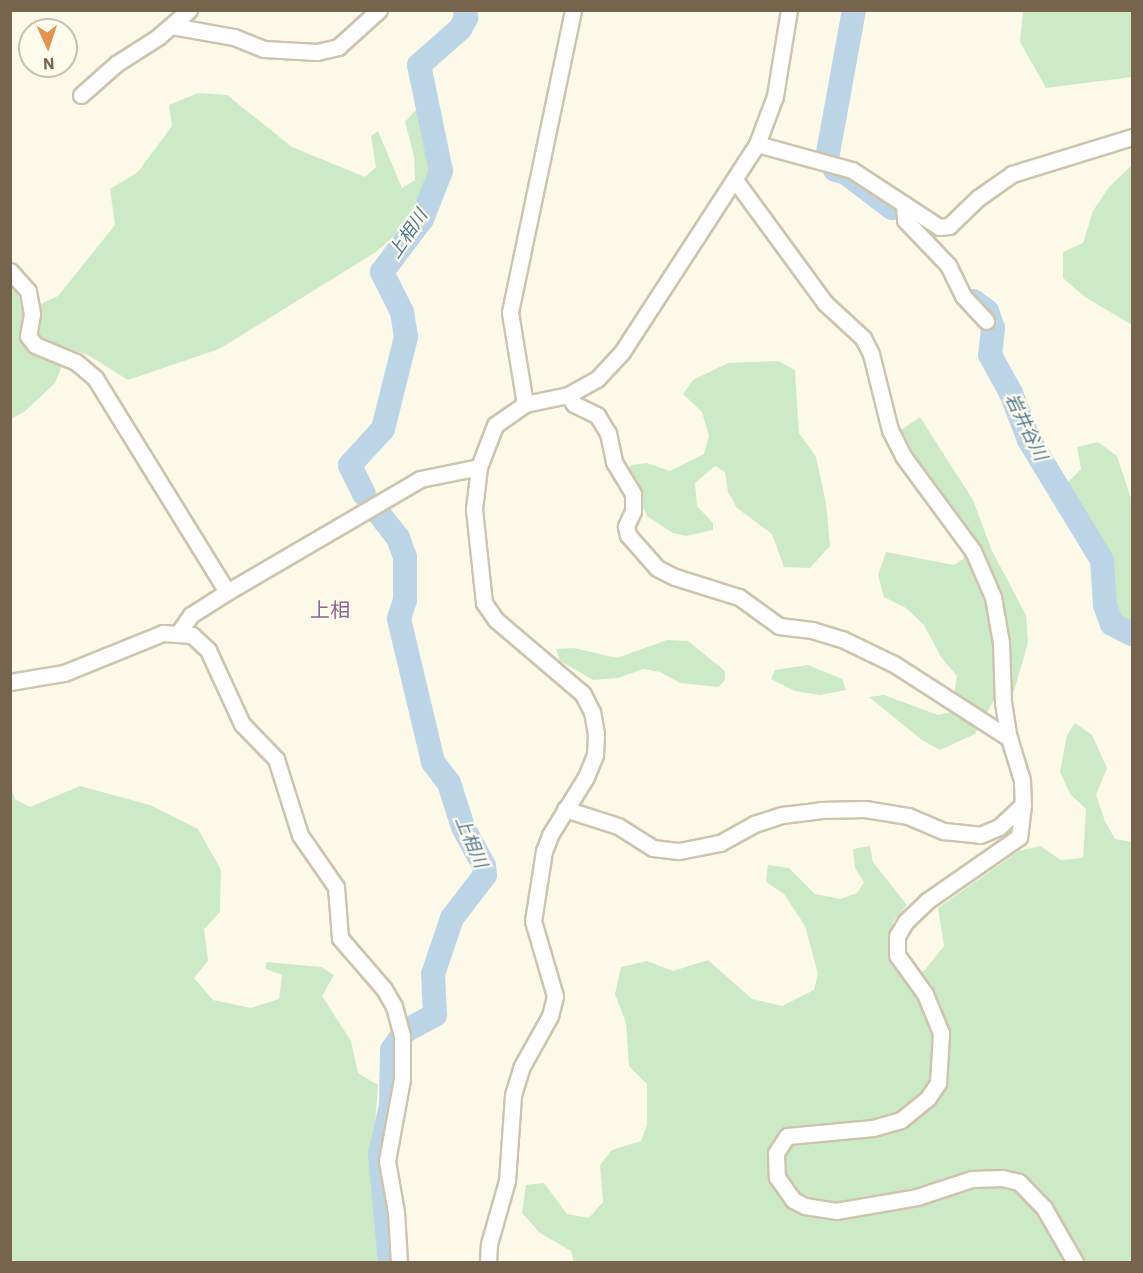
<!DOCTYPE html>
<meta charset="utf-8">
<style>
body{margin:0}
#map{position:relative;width:1143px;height:1273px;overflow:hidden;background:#fcf9e8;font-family:"IBM Plex Sans","Noto Sans JP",sans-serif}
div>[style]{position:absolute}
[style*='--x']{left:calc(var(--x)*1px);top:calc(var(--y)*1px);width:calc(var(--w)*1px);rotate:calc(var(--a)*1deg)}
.green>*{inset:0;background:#cceac6}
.river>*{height:24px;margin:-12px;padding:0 12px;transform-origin:12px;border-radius:12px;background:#bcd5e6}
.roads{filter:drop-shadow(2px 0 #cec4ae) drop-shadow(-2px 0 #cec4ae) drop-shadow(0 2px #cec4ae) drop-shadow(0 -2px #cec4ae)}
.minor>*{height:15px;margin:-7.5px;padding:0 7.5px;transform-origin:7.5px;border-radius:7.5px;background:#fff}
span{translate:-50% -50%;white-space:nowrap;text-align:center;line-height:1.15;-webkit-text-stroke:4.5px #fffcee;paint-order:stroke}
.water-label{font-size:18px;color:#4c7896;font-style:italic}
.quarter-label{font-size:20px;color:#8d6492}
.frame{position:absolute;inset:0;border:12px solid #76654c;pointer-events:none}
.north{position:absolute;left:18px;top:18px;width:60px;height:60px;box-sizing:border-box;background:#fffcee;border:2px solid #c8c0ad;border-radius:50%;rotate:177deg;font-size:16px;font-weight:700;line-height:24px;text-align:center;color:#76654c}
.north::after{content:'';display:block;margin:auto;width:21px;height:27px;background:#e39550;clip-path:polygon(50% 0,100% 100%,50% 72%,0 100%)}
</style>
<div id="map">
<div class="green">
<i style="clip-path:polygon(1023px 11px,1132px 11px,1132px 77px,1046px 88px,1020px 42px)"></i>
<i style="clip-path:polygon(198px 93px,227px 95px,292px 147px,365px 177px,376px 167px,371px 136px,378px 131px,402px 188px,415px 180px,414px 156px,405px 122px,420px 105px,435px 167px,427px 194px,405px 226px,376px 252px,219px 349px,128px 380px,88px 355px,69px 349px,55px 383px,24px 412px,11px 419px,11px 289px,15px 290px,26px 311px,58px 296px,115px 225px,110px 189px,138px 172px,172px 126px,169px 105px)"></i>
<i style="clip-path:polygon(1132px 165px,1132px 325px,1085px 297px,1063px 278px,1063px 252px,1083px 243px,1093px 211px,1109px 187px)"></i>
<i style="clip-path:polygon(778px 361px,795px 370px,799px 433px,816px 457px,826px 503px,830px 546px,810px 568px,784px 567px,772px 534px,737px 508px,728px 492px,725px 472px,715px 466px,695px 483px,697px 506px,713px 523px,713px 530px,686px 536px,673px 533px,647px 516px,628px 473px,631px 465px,647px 463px,670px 471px,704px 454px,709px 436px,702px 412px,683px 394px,693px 380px,728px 363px)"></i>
<i style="clip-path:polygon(920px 417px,973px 500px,992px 551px,1026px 615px,1028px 643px,1014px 691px,994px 700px,975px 734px,940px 750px,922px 740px,869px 697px,884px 695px,938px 715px,951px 712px,957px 676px,941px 657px,924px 625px,906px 608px,884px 597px,878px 575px,886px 552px,954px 565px,963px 559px,968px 537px,936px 483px,903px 445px,901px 430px)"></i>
<i style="clip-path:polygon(1098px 442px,1117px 456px,1132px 501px,1132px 624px,1117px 618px,1109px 598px,1107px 557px,1066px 484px,1081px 469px,1077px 447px)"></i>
<i style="clip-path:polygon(667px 640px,688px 641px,725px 671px,725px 680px,718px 687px,680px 683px,660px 672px,643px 669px,618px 678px,593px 680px,560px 661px,556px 649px,574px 648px,617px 658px)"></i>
<i style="clip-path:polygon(808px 665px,842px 679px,846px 690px,820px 695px,795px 691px,771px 679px,775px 670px)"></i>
<i style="clip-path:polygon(1075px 723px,1092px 735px,1107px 768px,1096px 795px,1105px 821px,1115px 839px,1132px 842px,1132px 1262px,574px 1262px,571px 1251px,540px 1233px,522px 1213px,526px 1185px,544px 1183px,567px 1214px,589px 1218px,603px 1202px,600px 1165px,612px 1150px,641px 1141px,647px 1125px,647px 1084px,629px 1066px,626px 1023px,615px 994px,621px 967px,647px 961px,673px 971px,708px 960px,752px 999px,782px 1006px,814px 990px,818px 974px,805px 926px,784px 894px,766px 882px,768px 865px,789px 868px,815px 894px,840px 899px,857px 893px,864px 882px,855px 868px,853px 849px,870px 846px,873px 862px,907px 905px,893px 922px,889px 946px,904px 971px,924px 971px,944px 946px,938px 908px,1019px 851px,1040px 846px,1061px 860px,1083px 858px,1086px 809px,1070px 794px,1060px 772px,1067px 735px)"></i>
<i style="clip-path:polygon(80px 786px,150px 805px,198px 829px,221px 870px,220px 912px,204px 929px,208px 961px,194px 978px,213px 1000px,251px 1008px,279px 999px,282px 975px,266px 969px,266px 962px,321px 967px,334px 975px,322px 996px,351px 1041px,358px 1073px,378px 1085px,372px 1163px,383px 1262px,11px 1262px,11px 789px,15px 799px,30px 807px)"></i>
</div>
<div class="river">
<i style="--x:828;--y:153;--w:145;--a:-79.7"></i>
<i style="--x:835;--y:170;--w:11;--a:15"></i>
<i style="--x:846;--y:173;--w:58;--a:37.3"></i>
<i style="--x:973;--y:301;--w:17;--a:36"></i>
<i style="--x:987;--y:311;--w:18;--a:71"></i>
<i style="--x:993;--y:328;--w:27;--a:96"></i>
<i style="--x:990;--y:355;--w:43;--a:61.1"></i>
<i style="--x:1011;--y:393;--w:50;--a:69"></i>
<i style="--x:1029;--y:440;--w:140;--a:58.7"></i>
<i style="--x:1102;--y:560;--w:45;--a:86.2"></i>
<i style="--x:1105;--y:605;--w:20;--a:70"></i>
<i style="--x:1112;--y:624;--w:22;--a:27"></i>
<i style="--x:364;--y:494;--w:32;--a:-116"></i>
<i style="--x:350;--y:465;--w:49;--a:-47.5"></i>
<i style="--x:383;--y:429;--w:95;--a:-76"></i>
<i style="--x:406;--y:337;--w:25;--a:-99"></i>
<i style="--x:402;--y:312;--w:45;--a:-116.6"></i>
<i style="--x:382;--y:272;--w:66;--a:-53"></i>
<i style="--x:422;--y:219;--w:52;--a:-68.4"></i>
<i style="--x:441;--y:171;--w:108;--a:-101.7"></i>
<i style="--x:419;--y:65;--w:55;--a:-41.3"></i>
<i style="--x:460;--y:29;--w:13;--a:-61"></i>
<i style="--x:466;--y:18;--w:8;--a:-97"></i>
<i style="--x:377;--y:511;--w:34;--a:52"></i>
<i style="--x:398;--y:538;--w:20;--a:70"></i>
<i style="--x:405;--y:557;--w:43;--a:90"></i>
<i style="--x:405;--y:600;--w:20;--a:108"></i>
<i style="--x:399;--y:619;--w:147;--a:76.6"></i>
<i style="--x:433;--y:762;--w:26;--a:53"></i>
<i style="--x:449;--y:783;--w:46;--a:72.3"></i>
<i style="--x:463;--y:827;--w:44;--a:61.7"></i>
<i style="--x:484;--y:866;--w:9;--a:84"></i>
<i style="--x:485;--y:875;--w:54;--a:127.5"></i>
<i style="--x:452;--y:918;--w:59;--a:108.7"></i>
<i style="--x:433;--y:974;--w:41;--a:87.2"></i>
<i style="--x:435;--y:1015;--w:34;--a:152"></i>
<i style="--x:405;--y:1031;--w:23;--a:124"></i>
<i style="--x:392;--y:1050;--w:55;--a:91"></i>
<i style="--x:391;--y:1105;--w:51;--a:102.4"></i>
<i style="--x:380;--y:1155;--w:107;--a:84.7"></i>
</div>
<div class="roads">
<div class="minor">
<i style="--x:172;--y:26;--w:63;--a:10.1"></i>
<i style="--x:234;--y:37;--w:32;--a:22"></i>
<i style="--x:264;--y:49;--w:53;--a:3.2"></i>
<i style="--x:317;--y:52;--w:22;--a:-13"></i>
<i style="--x:338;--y:47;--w:55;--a:-42.1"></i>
<i style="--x:81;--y:95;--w:47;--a:-41.5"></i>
<i style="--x:116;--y:64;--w:50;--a:-32.7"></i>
<i style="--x:158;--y:37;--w:41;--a:-41.1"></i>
<i style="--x:757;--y:144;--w:98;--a:15.3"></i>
<i style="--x:852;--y:170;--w:104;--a:33.2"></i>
<i style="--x:939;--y:227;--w:10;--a:-6"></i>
<i style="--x:949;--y:226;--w:40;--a:-44"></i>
<i style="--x:978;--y:198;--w:42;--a:-35.2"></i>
<i style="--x:1012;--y:174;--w:126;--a:-17.1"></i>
<i style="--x:735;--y:180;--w:152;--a:53.8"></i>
<i style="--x:825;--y:303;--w:52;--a:42.6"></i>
<i style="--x:863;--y:338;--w:18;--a:63"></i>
<i style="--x:871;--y:354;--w:78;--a:76"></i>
<i style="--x:890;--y:430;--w:29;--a:63"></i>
<i style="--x:903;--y:456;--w:118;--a:53.6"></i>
<i style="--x:973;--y:551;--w:50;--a:66.5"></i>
<i style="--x:993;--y:597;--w:47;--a:80.1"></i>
<i style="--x:1001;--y:643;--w:59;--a:88.1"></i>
<i style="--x:1003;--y:702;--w:36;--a:81"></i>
<i style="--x:1009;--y:738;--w:44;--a:72.8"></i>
<i style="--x:1022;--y:780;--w:25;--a:88"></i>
<i style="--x:1023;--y:805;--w:32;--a:97"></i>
<i style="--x:1019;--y:837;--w:112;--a:145.2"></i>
<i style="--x:927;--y:901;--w:29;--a:136"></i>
<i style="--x:906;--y:921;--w:17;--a:121"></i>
<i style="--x:897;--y:936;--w:19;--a:90"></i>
<i style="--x:897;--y:955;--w:48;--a:54.3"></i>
<i style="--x:925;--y:994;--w:42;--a:67.7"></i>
<i style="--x:941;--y:1033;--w:50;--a:93.4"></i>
<i style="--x:938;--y:1083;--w:18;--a:124"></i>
<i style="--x:928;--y:1098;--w:35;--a:141"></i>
<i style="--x:901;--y:1120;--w:29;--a:164"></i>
<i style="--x:873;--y:1128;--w:86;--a:174.7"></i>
<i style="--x:787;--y:1136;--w:20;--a:123"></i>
<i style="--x:776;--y:1153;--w:24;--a:88"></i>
<i style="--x:777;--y:1177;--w:28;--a:55"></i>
<i style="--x:793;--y:1200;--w:13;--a:27"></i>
<i style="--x:805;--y:1206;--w:31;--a:9"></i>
<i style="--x:836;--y:1211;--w:82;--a:-9.8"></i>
<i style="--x:917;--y:1197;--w:58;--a:-18.1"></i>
<i style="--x:972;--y:1179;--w:30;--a:-2"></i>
<i style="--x:1002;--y:1178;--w:17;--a:13"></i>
<i style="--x:1019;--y:1182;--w:36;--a:46"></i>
<i style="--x:1044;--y:1208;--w:62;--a:60.1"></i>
<i style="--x:904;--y:204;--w:16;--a:86"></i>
<i style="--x:905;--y:220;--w:62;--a:46.3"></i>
<i style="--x:948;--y:265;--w:34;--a:64"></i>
<i style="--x:963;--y:296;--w:34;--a:47"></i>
<i style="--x:10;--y:271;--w:27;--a:48"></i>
<i style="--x:28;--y:291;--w:23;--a:80"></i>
<i style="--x:32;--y:314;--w:22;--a:100"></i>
<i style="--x:28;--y:336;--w:11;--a:52"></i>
<i style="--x:35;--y:345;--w:44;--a:22.5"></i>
<i style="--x:76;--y:362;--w:25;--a:40"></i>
<i style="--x:95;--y:378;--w:251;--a:58.3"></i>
<i style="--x:568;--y:395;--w:11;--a:56"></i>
<i style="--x:574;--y:404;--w:25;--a:26"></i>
<i style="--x:597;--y:415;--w:21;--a:59"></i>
<i style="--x:608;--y:433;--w:30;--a:78"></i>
<i style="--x:614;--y:462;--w:37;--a:59"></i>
<i style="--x:633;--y:494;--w:17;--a:90"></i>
<i style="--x:633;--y:511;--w:17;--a:115"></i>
<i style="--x:626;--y:526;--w:9;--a:77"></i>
<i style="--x:628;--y:535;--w:44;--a:48.7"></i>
<i style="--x:657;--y:568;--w:20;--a:27"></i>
<i style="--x:675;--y:577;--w:67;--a:17.4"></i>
<i style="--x:739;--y:597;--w:49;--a:35.9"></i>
<i style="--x:779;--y:626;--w:33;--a:7"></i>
<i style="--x:812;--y:630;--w:31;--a:17"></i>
<i style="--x:842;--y:639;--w:58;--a:25.7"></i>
<i style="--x:894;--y:664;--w:137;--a:32.8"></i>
<i style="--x:525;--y:404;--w:93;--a:-99.3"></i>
<i style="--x:510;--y:312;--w:309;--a:-78.2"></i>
<i style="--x:179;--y:632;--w:21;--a:-55"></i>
<i style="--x:191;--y:615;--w:43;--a:-32.6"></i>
<i style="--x:227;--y:592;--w:224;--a:-30.3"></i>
<i style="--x:420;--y:479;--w:60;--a:-11.5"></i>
<i style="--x:10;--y:682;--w:55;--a:-9.5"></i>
<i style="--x:64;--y:673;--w:107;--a:-22"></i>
<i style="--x:163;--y:633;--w:29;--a:4"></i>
<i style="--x:192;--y:635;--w:22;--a:43"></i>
<i style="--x:208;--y:650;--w:81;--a:65.3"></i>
<i style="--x:242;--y:724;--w:49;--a:45.8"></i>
<i style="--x:276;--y:759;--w:80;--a:72.5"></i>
<i style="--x:300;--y:835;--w:63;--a:55.3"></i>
<i style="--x:336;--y:887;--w:51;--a:85.5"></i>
<i style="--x:340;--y:938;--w:67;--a:49.2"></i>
<i style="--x:384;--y:989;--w:20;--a:60"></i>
<i style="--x:394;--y:1006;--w:31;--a:75"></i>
<i style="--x:402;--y:1036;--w:43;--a:90"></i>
<i style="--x:402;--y:1079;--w:83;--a:100.4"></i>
<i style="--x:387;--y:1161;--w:52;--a:80"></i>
<i style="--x:396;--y:1212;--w:50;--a:86.6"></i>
<i style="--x:565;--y:809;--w:56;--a:17.8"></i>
<i style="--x:618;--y:826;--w:41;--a:32.2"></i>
<i style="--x:653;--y:848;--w:26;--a:7"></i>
<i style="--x:679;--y:851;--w:42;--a:-11"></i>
<i style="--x:720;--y:843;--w:39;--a:-29"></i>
<i style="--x:754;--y:824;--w:29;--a:-18"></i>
<i style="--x:782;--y:815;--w:38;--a:-7"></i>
<i style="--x:820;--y:810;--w:45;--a:-1.3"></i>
<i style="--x:865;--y:809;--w:44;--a:9.2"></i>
<i style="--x:908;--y:816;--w:39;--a:23"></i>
<i style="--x:944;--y:831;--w:36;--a:6"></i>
<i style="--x:980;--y:835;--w:21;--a:-23"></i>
<i style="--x:999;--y:827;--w:33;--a:-43"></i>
<i style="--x:488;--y:1262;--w:18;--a:-87"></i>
<i style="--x:489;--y:1244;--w:66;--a:-74.1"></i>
<i style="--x:507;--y:1181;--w:86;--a:-86"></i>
<i style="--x:513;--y:1095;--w:28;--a:-73"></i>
<i style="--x:521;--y:1068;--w:60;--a:-60.9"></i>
<i style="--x:550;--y:1016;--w:21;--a:-76"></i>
<i style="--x:555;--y:996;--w:78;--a:-106.3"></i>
<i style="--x:533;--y:921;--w:71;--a:-81.1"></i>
<i style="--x:544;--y:851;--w:17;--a:-69"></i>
<i style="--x:550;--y:835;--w:68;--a:-58.2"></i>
<i style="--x:586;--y:777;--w:24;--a:-68"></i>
<i style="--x:595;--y:755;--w:21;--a:-87"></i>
<i style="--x:596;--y:734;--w:22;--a:-100"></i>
<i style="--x:592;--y:712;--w:20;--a:-117"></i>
<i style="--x:583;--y:694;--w:114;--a:-139.6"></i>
<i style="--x:496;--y:620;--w:21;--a:-125"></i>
<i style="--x:484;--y:603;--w:95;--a:-96.1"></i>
<i style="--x:474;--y:509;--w:42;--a:-83.2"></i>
<i style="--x:479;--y:467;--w:45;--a:-69.1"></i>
<i style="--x:495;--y:425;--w:37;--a:-35"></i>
<i style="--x:525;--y:404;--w:44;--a:-11.8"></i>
<i style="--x:568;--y:395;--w:33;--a:-29"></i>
<i style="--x:597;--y:379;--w:37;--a:-47"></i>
<i style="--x:622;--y:352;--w:248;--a:-57"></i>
<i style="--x:757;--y:144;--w:51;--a:-69.4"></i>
<i style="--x:775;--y:96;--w:87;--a:-80.8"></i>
</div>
</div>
<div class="water-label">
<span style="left:408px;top:234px;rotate:-56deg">上相川</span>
<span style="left:1026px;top:427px;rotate:64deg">岩井谷川</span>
<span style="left:471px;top:842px;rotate:67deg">上相川</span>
</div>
<div class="quarter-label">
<span style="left:330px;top:609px">上相</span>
</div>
<div class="frame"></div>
<div class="north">N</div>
</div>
